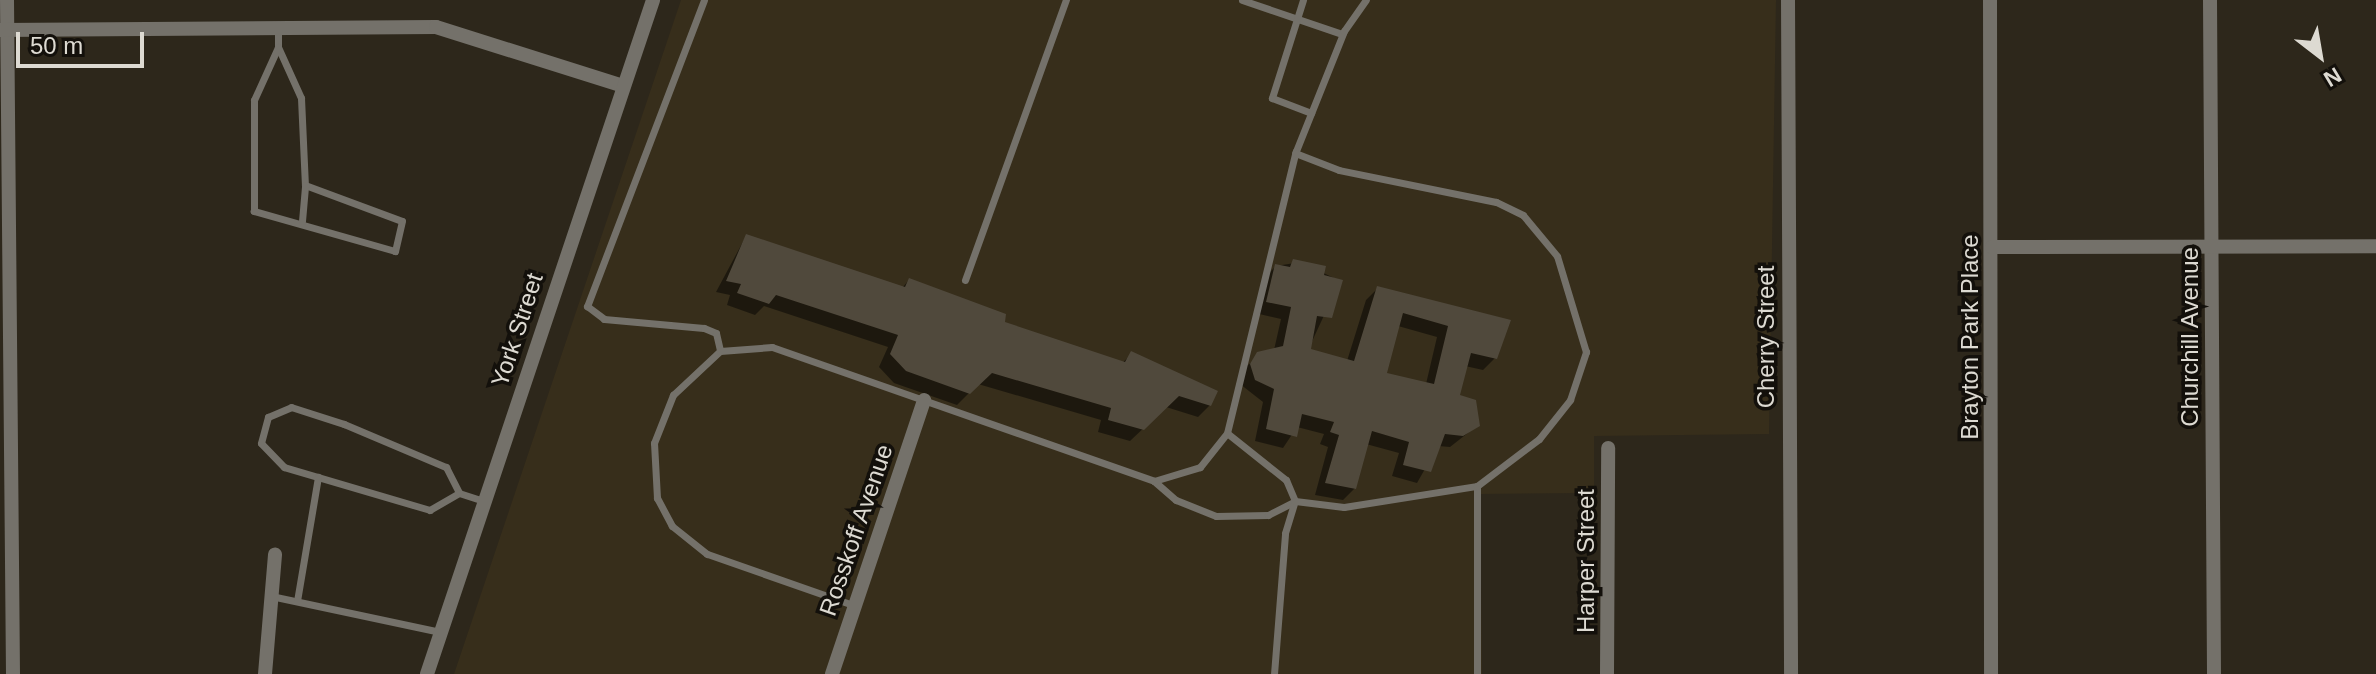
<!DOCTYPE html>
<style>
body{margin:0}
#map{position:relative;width:2376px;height:674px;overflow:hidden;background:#2d271b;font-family:Helvetica,sans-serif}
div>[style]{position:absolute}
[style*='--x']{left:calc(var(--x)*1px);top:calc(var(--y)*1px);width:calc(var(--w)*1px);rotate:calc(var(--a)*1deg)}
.built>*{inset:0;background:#372e1b}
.shadow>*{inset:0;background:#0007}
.building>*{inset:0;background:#50493c}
.service>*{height:7px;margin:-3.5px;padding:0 3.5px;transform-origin:3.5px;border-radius:3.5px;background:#74716a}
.minor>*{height:14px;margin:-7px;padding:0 7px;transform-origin:7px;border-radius:7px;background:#74716a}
span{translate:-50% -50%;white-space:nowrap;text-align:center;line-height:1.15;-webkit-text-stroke:7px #13100b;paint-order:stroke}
.street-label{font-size:24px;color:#dddad2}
.north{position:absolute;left:2280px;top:16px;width:80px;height:80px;-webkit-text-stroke:6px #13100b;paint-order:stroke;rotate:149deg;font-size:22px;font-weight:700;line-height:32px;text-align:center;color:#dddad2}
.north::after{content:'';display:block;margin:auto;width:28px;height:36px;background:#dddad2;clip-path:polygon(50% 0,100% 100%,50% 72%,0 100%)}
.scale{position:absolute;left:16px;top:32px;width:128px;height:36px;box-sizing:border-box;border:4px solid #dddad2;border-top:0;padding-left:10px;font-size:24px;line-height:28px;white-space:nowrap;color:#dddad2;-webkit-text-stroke:6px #13100b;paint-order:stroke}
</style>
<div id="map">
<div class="built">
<i style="clip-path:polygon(681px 0,1776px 0,1769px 434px,1594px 436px,1594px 493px,1480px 494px,1482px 674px,454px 674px)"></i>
</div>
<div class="shadow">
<i style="clip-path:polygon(746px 236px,902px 288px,909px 280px,1003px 324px,1122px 363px,1132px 354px,1210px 405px,1198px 417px,1166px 407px,1130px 441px,1098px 432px,1101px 420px,978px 384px,957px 405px,894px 383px,879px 367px,888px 347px,764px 306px,755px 315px,727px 305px,730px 295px,716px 292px)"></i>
<i style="clip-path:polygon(evenodd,1301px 262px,1340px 281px,1308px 350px,1347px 361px,1366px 300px,1378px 288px,1508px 322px,1495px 358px,1483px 370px,1465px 366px,1457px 396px,1478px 425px,1450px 447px,1438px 446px,1417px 483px,1392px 476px,1399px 453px,1366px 444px,1355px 488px,1343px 500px,1315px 495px,1328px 447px,1320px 444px,1324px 434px,1297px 427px,1283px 448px,1255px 441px,1263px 402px,1240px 384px,1246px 366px,1274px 350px,1281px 319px,1255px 313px,1264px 278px,1276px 266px,1301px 262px,1398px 326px,1437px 337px,1426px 384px,1385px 374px,1398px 326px)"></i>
</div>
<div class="building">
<i style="clip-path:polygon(746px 234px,905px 287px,909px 278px,1006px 314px,1005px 322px,1125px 362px,1131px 351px,1218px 391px,1211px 406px,1179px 396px,1144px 430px,1108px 420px,1111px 408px,992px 373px,970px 394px,906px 371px,890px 354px,898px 335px,776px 295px,769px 304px,737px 293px,741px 284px,726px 281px)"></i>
<i style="clip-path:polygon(evenodd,1293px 259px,1326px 266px,1324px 275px,1343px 280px,1332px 318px,1317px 316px,1311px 349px,1354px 361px,1377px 286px,1511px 320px,1497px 359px,1471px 353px,1460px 395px,1476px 400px,1480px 426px,1463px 436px,1445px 434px,1431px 472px,1403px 465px,1409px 442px,1372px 431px,1356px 489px,1325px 483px,1339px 435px,1330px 432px,1334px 422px,1302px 414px,1297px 437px,1266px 429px,1274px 389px,1255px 380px,1250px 364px,1257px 352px,1283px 346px,1291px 307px,1266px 302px,1275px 264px,1290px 267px,1293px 259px,1403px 313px,1448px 326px,1434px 384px,1387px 373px,1403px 313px)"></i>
</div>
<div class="service">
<i style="--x:704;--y:0;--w:328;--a:110.9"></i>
<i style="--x:587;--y:306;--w:21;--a:37"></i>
<i style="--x:604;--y:319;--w:100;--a:5.1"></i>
<i style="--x:704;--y:328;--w:13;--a:23"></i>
<i style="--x:716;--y:333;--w:18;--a:77"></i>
<i style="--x:1242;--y:0;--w:106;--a:18.8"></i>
<i style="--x:1303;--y:0;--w:103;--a:107.6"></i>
<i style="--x:1272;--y:98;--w:42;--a:21"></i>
<i style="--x:278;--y:27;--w:20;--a:90"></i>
<i style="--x:278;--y:47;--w:56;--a:65.7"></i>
<i style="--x:301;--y:98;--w:87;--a:87.4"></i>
<i style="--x:305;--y:185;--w:103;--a:20.4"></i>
<i style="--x:402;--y:221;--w:31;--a:103"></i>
<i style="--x:395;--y:251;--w:147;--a:-164.2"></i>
<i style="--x:254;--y:211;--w:111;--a:-90"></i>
<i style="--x:254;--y:100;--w:58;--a:-65.6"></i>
<i style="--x:302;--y:221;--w:36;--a:-85"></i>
<i style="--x:965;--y:280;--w:298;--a:-70.2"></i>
<i style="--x:1154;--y:481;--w:29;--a:41"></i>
<i style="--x:1176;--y:500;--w:43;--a:21.8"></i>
<i style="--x:1216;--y:516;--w:52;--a:-1.1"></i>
<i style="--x:1268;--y:515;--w:30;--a:-27"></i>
<i style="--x:1295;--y:501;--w:23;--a:-113"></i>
<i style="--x:1286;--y:480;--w:75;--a:-141.5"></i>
<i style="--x:1477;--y:486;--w:188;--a:90"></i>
<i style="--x:459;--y:493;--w:34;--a:150"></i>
<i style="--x:430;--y:510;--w:152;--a:-163.6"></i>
<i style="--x:284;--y:467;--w:33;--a:-134"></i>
<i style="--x:261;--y:443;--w:27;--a:-75"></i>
<i style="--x:268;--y:417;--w:25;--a:-23"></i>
<i style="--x:291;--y:407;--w:56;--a:17.8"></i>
<i style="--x:344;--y:424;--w:111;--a:22.9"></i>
<i style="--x:446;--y:467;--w:29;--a:63"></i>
<i style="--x:459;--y:493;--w:26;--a:18"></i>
<i style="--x:271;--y:596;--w:173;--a:12"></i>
<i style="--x:297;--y:601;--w:126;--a:-80.4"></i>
<i style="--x:853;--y:605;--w:155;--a:-160.7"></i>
<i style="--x:707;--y:554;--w:45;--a:-141.3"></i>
<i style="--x:672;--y:526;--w:32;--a:-118"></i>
<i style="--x:657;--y:498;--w:55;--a:-93.1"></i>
<i style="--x:654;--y:443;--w:52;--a:-68.4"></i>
<i style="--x:673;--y:395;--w:64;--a:-43.1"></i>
<i style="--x:720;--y:351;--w:52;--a:-4.4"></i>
<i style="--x:772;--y:347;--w:405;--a:19.3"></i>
<i style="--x:1154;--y:481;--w:48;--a:-16.9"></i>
<i style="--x:1200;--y:467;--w:43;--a:-51.5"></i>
<i style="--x:1227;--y:433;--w:290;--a:-76.3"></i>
<i style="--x:1296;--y:151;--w:129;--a:-68.2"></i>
<i style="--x:1344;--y:31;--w:38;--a:-55"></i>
<i style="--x:1274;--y:674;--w:141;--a:-85.5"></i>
<i style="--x:1285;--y:533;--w:34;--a:-73"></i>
<i style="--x:1295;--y:501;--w:49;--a:7"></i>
<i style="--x:1344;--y:507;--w:135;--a:-9"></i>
<i style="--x:1477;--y:486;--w:78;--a:-37.2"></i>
<i style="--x:1539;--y:439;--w:50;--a:-51.5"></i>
<i style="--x:1570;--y:400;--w:51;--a:-71.6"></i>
<i style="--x:1586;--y:352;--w:100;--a:-106.8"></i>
<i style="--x:1557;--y:256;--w:53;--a:-129.7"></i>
<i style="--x:1523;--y:215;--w:30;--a:-154"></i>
<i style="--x:1496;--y:202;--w:160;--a:-168.5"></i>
<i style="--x:1339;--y:170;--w:47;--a:-158.9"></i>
</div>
<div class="minor">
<i style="--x:7;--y:0;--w:674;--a:89.49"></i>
<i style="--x:1788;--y:0;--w:674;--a:89.74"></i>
<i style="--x:1990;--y:0;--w:674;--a:89.91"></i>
<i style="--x:2210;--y:0;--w:674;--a:89.66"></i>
<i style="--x:0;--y:30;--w:436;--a:-0.4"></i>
<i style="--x:436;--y:27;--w:196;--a:17.5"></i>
<i style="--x:1992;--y:247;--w:384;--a:-0.1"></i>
<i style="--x:265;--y:674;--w:120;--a:-85.2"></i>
<i style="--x:427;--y:674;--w:711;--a:-71.46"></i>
<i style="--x:832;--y:674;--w:289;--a:-71.4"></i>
<i style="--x:1607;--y:674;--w:226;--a:-89.7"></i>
</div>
<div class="street-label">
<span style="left:517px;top:330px;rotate:-72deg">York Street</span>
<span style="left:1766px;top:337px;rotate:-90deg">Cherry Street</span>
<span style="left:1970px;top:337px;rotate:-90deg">Brayton Park Place</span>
<span style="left:2190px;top:337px;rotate:-90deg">Churchill Avenue</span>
<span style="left:856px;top:530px;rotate:-71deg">Rosskoff Avenue</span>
<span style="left:1586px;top:561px;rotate:-90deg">Harper Street</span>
</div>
<div class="north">N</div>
<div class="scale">50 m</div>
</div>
